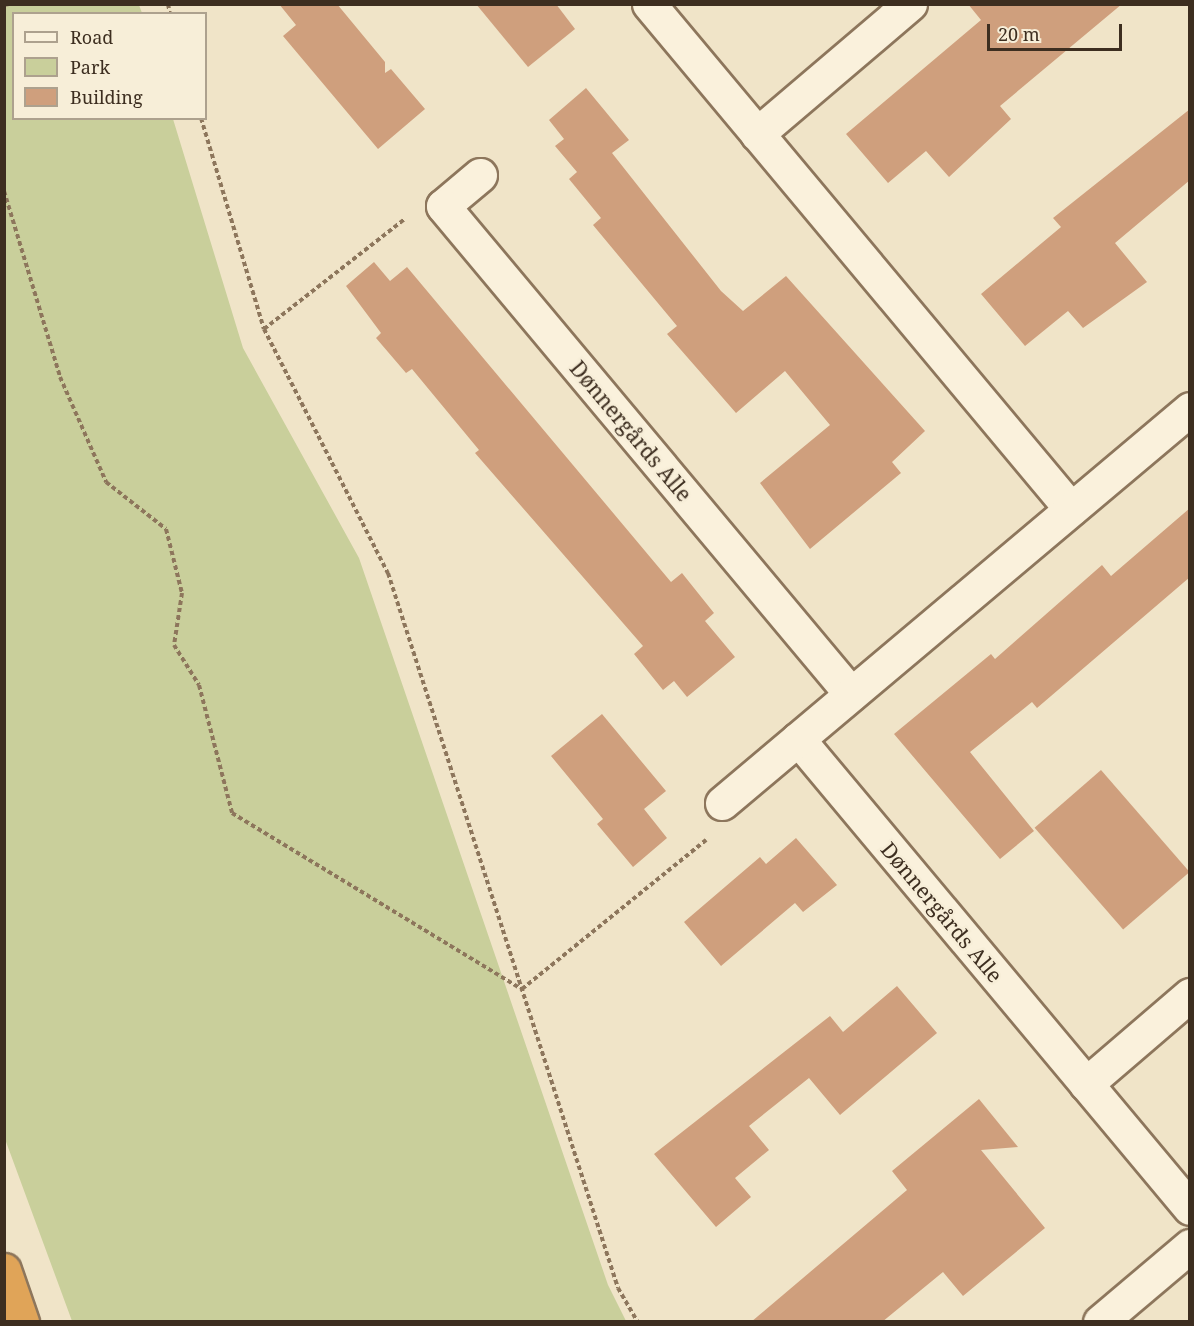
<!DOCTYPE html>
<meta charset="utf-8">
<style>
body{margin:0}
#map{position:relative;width:1194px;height:1326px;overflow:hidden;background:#f0e4c8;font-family:"Noto Serif",serif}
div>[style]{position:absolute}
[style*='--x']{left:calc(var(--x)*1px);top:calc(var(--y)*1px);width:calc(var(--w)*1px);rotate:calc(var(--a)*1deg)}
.green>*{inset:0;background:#c9cf9b}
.building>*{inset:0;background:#cf9f7d;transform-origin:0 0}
.path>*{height:4px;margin-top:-2px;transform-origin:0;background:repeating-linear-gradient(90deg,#8d765c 0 4.5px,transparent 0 7.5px)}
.roads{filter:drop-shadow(2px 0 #8d765c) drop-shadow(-2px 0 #8d765c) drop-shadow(0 2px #8d765c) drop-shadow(0 -2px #8d765c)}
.street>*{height:33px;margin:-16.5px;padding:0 16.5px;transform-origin:16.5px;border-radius:16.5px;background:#faf1dc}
.highway>*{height:33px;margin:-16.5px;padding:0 16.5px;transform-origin:16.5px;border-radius:16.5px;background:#e0a458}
span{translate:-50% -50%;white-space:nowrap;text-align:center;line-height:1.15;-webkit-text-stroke:5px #f7eed8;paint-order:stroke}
.street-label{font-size:21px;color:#3d2e20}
.frame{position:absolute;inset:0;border:6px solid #3d2e20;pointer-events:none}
.legend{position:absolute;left:12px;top:12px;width:195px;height:108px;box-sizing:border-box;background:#f7eed8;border:2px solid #ada18e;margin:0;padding:8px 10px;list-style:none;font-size:18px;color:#3d2e20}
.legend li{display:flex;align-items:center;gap:12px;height:30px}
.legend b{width:30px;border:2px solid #ada18e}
.scale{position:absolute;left:987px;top:24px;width:135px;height:27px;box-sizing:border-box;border:3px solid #3d2e20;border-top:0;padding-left:8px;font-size:18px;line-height:21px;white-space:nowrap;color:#3d2e20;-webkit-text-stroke:4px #f7eed8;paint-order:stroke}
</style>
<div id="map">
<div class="green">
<i style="clip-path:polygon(5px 4px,139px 5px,142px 13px,14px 14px,14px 118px,173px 119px,243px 348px,359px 558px,608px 1285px,626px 1321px,72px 1321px,5px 1139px)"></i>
</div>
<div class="building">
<i style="clip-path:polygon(279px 4px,337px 4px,385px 62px,385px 73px,391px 69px,425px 109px,378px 149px,283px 36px,296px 25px)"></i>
<i style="clip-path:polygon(476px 4px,556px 4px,575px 29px,528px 67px)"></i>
<i style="clip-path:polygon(968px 4px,1122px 4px,1000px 106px,1011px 119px,949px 177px,926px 151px,888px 183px,846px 134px,981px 20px)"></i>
<i style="clip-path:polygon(586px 88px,629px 140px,612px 153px,721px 291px,743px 311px,786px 276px,925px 431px,892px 462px,901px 473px,810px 549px,760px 483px,830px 425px,785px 371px,736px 413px,667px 334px,677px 326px,593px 225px,601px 218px,569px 179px,577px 172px,555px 146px,564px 139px,549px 120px)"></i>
<i style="clip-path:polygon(1190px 109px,1190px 180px,1115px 243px,1147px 282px,1083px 328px,1068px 311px,1025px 346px,981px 294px,1061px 227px,1053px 218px)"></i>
<i style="clip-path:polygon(374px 262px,390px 281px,407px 267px,671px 582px,682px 573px,714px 613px,705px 621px,735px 657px,687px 697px,674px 681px,663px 690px,634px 654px,643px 646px,475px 453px,479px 450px,412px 369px,406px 373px,376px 338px,381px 333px,346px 286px)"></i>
<i style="clip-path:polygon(1190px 508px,1190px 577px,1037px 708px,1032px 702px,970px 752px,1034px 831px,1000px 859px,894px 734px,991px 654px,995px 659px,1102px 565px,1111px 576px)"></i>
<i style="clip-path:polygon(602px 714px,666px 791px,644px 809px,667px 838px,633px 867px,597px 824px,603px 819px,551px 756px)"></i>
<i style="left:1101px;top:770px;width:135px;height:88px;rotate:49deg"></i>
<i style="clip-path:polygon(796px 838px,837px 885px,803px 912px,795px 903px,721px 966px,684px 922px,760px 857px,766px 864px)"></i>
<i style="clip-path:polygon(897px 986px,937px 1033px,840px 1115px,809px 1078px,749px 1126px,769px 1150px,735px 1178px,751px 1197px,716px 1227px,654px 1154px,830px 1016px,843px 1032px)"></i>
<i style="clip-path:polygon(979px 1099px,1018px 1147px,981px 1150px,1045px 1228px,963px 1296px,943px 1272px,882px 1322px,751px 1322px,907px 1190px,892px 1171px)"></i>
</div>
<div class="path">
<i style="--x:168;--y:4;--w:10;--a:79"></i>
<i style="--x:4;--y:5;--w:5;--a:-11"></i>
<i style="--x:201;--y:118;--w:220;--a:73.4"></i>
<i style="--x:264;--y:329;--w:274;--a:63.1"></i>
<i style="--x:388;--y:573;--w:751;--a:72.17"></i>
<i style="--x:618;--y:1288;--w:39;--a:60"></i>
<i style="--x:4;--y:191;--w:194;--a:73.2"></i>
<i style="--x:60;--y:377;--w:115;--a:66.3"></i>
<i style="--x:106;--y:482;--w:76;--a:38.1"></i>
<i style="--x:166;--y:529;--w:66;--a:76"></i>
<i style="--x:182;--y:593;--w:53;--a:98.7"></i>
<i style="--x:174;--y:645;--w:47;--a:58"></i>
<i style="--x:199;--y:685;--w:132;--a:75.5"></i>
<i style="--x:232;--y:813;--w:339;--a:31.3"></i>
<i style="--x:522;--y:989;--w:237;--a:-39"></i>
<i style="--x:264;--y:329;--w:179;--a:-38"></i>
</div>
<div class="roads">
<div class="street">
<i style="--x:649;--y:4;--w:658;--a:50.12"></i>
<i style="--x:757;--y:134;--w:201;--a:-40.4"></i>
<i style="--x:480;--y:175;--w:48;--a:140"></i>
<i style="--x:443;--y:206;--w:636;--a:50.1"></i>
<i style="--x:798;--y:739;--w:611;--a:50.11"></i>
<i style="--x:722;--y:803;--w:612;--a:-40.09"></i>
<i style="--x:1086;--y:1084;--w:137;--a:-40.6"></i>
<i style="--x:1100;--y:1322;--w:118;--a:-40.2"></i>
</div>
<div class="highway">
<i style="--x:4;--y:1270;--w:55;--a:70.9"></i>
</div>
</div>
<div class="street-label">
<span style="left:631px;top:431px;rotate:50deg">Dønnergårds Alle</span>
<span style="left:942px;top:912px;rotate:50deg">Dønnergårds Alle</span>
</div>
<div class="frame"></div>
<ul class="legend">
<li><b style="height:8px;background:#faf1dc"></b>Road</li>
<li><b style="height:16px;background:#c9cf9b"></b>Park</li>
<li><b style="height:16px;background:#cf9f7d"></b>Building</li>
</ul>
<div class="scale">20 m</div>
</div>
